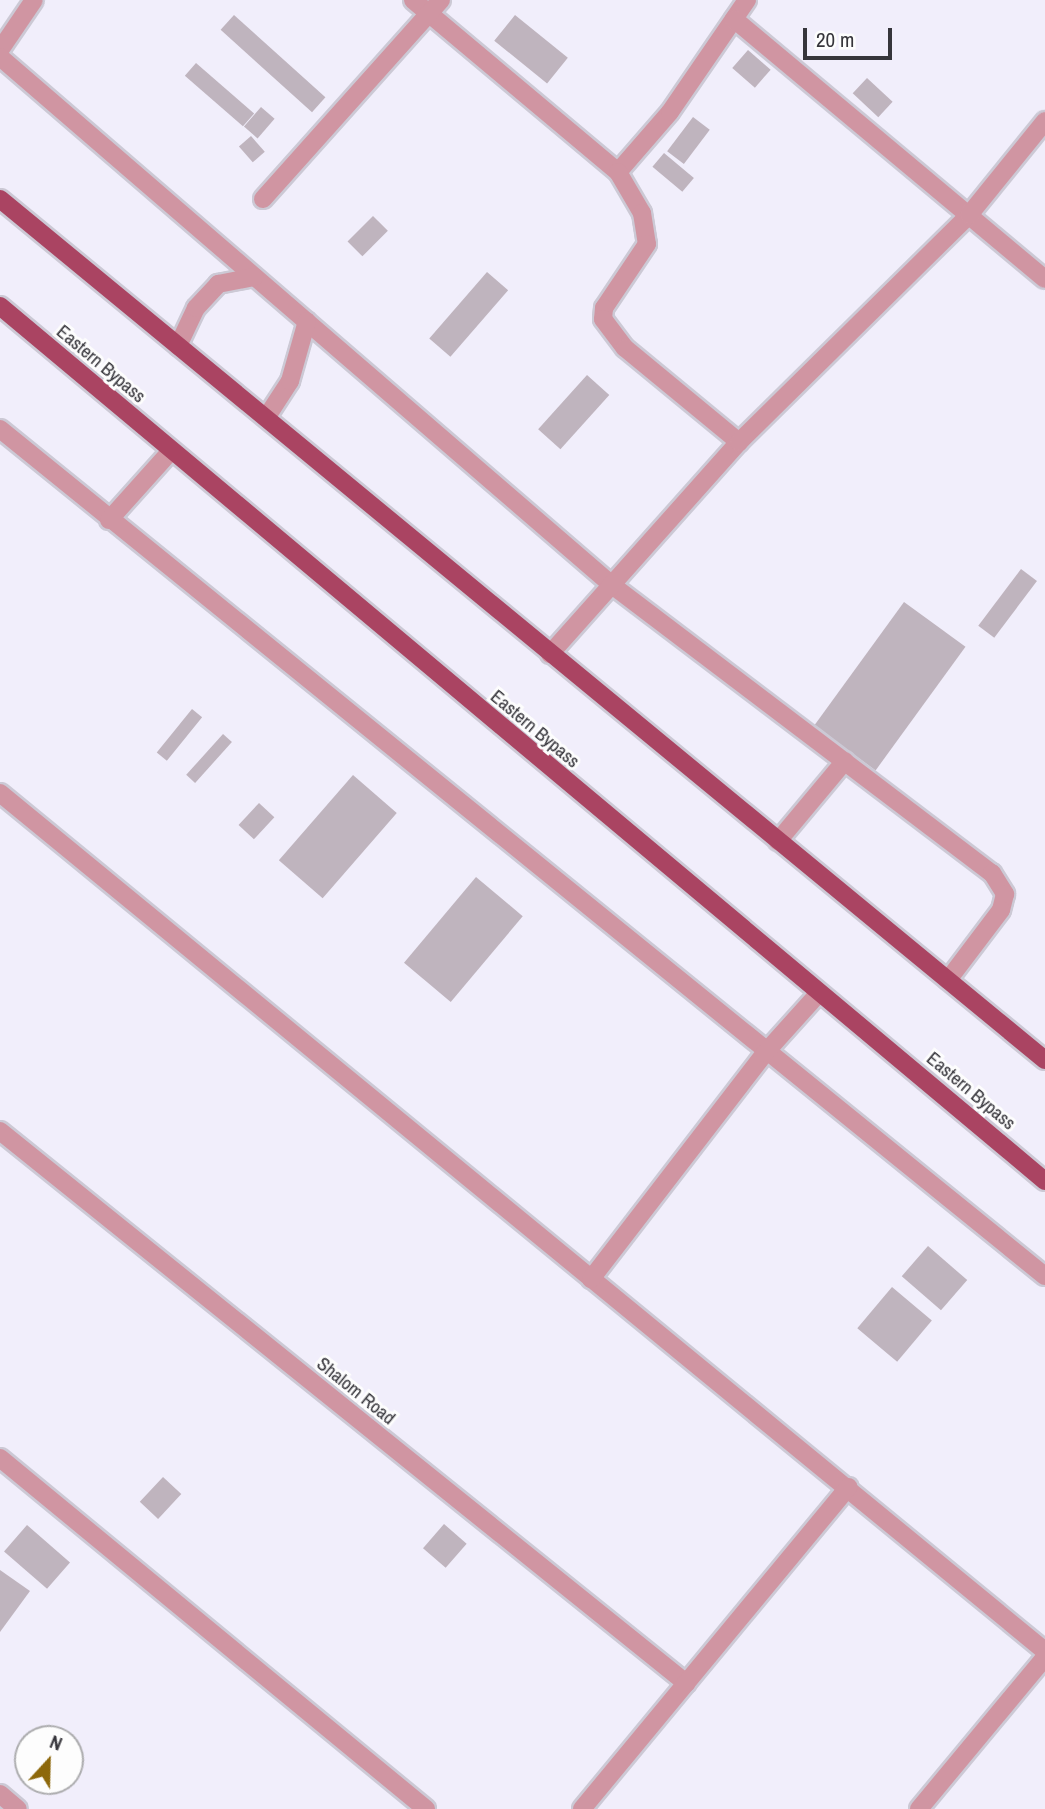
<!DOCTYPE html>
<style>
body{margin:0}
#map{position:relative;width:1045px;height:1809px;overflow:hidden;background:#f1eefb;font-family:"Archivo Narrow",sans-serif}
div>[style]{position:absolute}
[style*='--x']{left:calc(var(--x)*1px);top:calc(var(--y)*1px);width:calc(var(--w)*1px);rotate:calc(var(--a)*1deg)}
.building>*{inset:0;background:#bfb4be;transform-origin:0 0}
.roads{filter:drop-shadow(2px 0 #ccc9d5) drop-shadow(-2px 0 #ccc9d5) drop-shadow(0 2px #ccc9d5) drop-shadow(0 -2px #ccc9d5)}
.service>*{height:18px;margin:-9px;padding:0 9px;transform-origin:9px;border-radius:9px;background:#d095a2}
.minor>*{height:18px;margin:-9px;padding:0 9px;transform-origin:9px;border-radius:9px;background:#d095a2}
.primary>*{height:18px;margin:-9px;padding:0 9px;transform-origin:9px;border-radius:9px;background:#aa4462}
span{translate:-50% -50%;white-space:nowrap;text-align:center;line-height:1.15;-webkit-text-stroke:6px #fdfdfd;paint-order:stroke}
.street-label{font-size:19px;color:#36353b}
.north{position:absolute;left:14px;top:1725px;width:70px;height:70px;box-sizing:border-box;background:#fdfdfd;border:2px solid #adadaf;border-radius:50%;rotate:22deg;font-size:19px;font-weight:700;line-height:28px;text-align:center;color:#36353b}
.north::after{content:'';display:block;margin:auto;width:24px;height:32px;background:#8d680b;clip-path:polygon(50% 0,100% 100%,50% 72%,0 100%)}
.scale{position:absolute;left:803px;top:28px;width:89px;height:32px;box-sizing:border-box;border:4px solid #36353b;border-top:0;padding-left:9px;font-size:21px;line-height:24px;white-space:nowrap;color:#36353b;-webkit-text-stroke:5px #fdfdfd;paint-order:stroke}
</style>
<div id="map">
<div class="building">
<i style="left:234px;top:15px;width:123px;height:20px;rotate:42deg"></i>
<i style="left:515px;top:15px;width:68px;height:33px;rotate:39deg"></i>
<i style="left:748px;top:50px;width:30px;height:24px;rotate:41deg"></i>
<i style="left:196px;top:63px;width:77px;height:17px;rotate:41deg"></i>
<i style="left:867px;top:78px;width:35px;height:21px;rotate:43deg"></i>
<i style="left:261px;top:107px;width:18px;height:26px;rotate:41deg"></i>
<i style="left:693px;top:117px;width:21px;height:43px;rotate:37deg"></i>
<i style="left:251px;top:136px;width:21px;height:16px;rotate:49deg"></i>
<i style="left:664px;top:153px;width:39px;height:18px;rotate:40deg"></i>
<i style="left:373px;top:216px;width:21px;height:36px;rotate:45deg"></i>
<i style="left:487px;top:272px;width:28px;height:88px;rotate:41deg"></i>
<i style="left:587px;top:375px;width:30px;height:73px;rotate:42deg"></i>
<i style="left:1021px;top:569px;width:20px;height:71px;rotate:37deg"></i>
<i style="left:904px;top:602px;width:76px;height:153px;rotate:36deg"></i>
<i style="left:192px;top:709px;width:13px;height:56px;rotate:39deg"></i>
<i style="left:223px;top:734px;width:12px;height:55px;rotate:42deg"></i>
<i style="left:353px;top:775px;width:58px;height:113px;rotate:41deg"></i>
<i style="left:259px;top:803px;width:21px;height:30px;rotate:43deg"></i>
<i style="left:476px;top:877px;width:61px;height:112px;rotate:40deg"></i>
<i style="left:928px;top:1246px;width:52px;height:40px;rotate:41deg"></i>
<i style="left:892px;top:1287px;width:52px;height:54px;rotate:40deg"></i>
<i style="left:163px;top:1477px;width:25px;height:34px;rotate:43deg"></i>
<i style="left:444px;top:1524px;width:30px;height:32px;rotate:41deg"></i>
<i style="left:27px;top:1525px;width:57px;height:35px;rotate:41deg"></i>
<i style="clip-path:polygon(0 1570px,30px 1591px,0 1632px)"></i>
</div>
<div class="roads">
<div class="service">
<i style="--x:778;--y:841;--w:104;--a:-50.1"></i>
</div>
<div class="minor">
<i style="--x:413;--y:0;--w:268;--a:40"></i>
<i style="--x:618;--y:172;--w:79;--a:-49.1"></i>
<i style="--x:670;--y:112;--w:136;--a:-55.5"></i>
<i style="--x:734;--y:19;--w:405;--a:39.9"></i>
<i style="--x:0;--y:50;--w:60;--a:-55.8"></i>
<i style="--x:0;--y:57;--w:808;--a:40.79"></i>
<i style="--x:612;--y:585;--w:477;--a:37.2"></i>
<i style="--x:992;--y:873;--w:25;--a:58"></i>
<i style="--x:1005;--y:894;--w:16;--a:104"></i>
<i style="--x:1001;--y:910;--w:88;--a:127.1"></i>
<i style="--x:618;--y:172;--w:48;--a:59.7"></i>
<i style="--x:642;--y:213;--w:31;--a:81"></i>
<i style="--x:647;--y:244;--w:77;--a:123.9"></i>
<i style="--x:604;--y:308;--w:11;--a:95"></i>
<i style="--x:603;--y:319;--w:36;--a:53"></i>
<i style="--x:625;--y:348;--w:148;--a:39.5"></i>
<i style="--x:263;--y:199;--w:267;--a:-48.2"></i>
<i style="--x:178;--y:346;--w:42;--a:-64.7"></i>
<i style="--x:196;--y:308;--w:33;--a:-47"></i>
<i style="--x:218;--y:284;--w:37;--a:-11"></i>
<i style="--x:266;--y:418;--w:44;--a:-57"></i>
<i style="--x:290;--y:381;--w:62;--a:-74.2"></i>
<i style="--x:0;--y:429;--w:1345;--a:39.03"></i>
<i style="--x:109;--y:520;--w:93;--a:-48.1"></i>
<i style="--x:550;--y:654;--w:284;--a:-48.3"></i>
<i style="--x:739;--y:442;--w:323;--a:-44.6"></i>
<i style="--x:969;--y:215;--w:121;--a:-51"></i>
<i style="--x:0;--y:793;--w:1352;--a:39.39"></i>
<i style="--x:0;--y:1131;--w:881;--a:38.82"></i>
<i style="--x:591;--y:1279;--w:285;--a:-52.4"></i>
<i style="--x:765;--y:1053;--w:81;--a:-48"></i>
<i style="--x:0;--y:1458;--w:552;--a:39.49"></i>
<i style="--x:0;--y:1794;--w:23;--a:40"></i>
<i style="--x:582;--y:1809;--w:418;--a:-50.4"></i>
<i style="--x:919;--y:1809;--w:197;--a:-50.3"></i>
</div>
<div class="primary">
<i style="--x:0;--y:199;--w:1354;--a:39.49"></i>
<i style="--x:0;--y:306;--w:1363;--a:39.94"></i>
</div>
</div>
<div class="street-label">
<span style="left:101px;top:364px;rotate:40deg">Eastern Bypass</span>
<span style="left:535px;top:729px;rotate:40deg">Eastern Bypass</span>
<span style="left:971px;top:1091px;rotate:40deg">Eastern Bypass</span>
<span style="left:356px;top:1391px;rotate:39deg">Shalom Road</span>
</div>
<div class="north">N</div>
<div class="scale">20 m</div>
</div>
